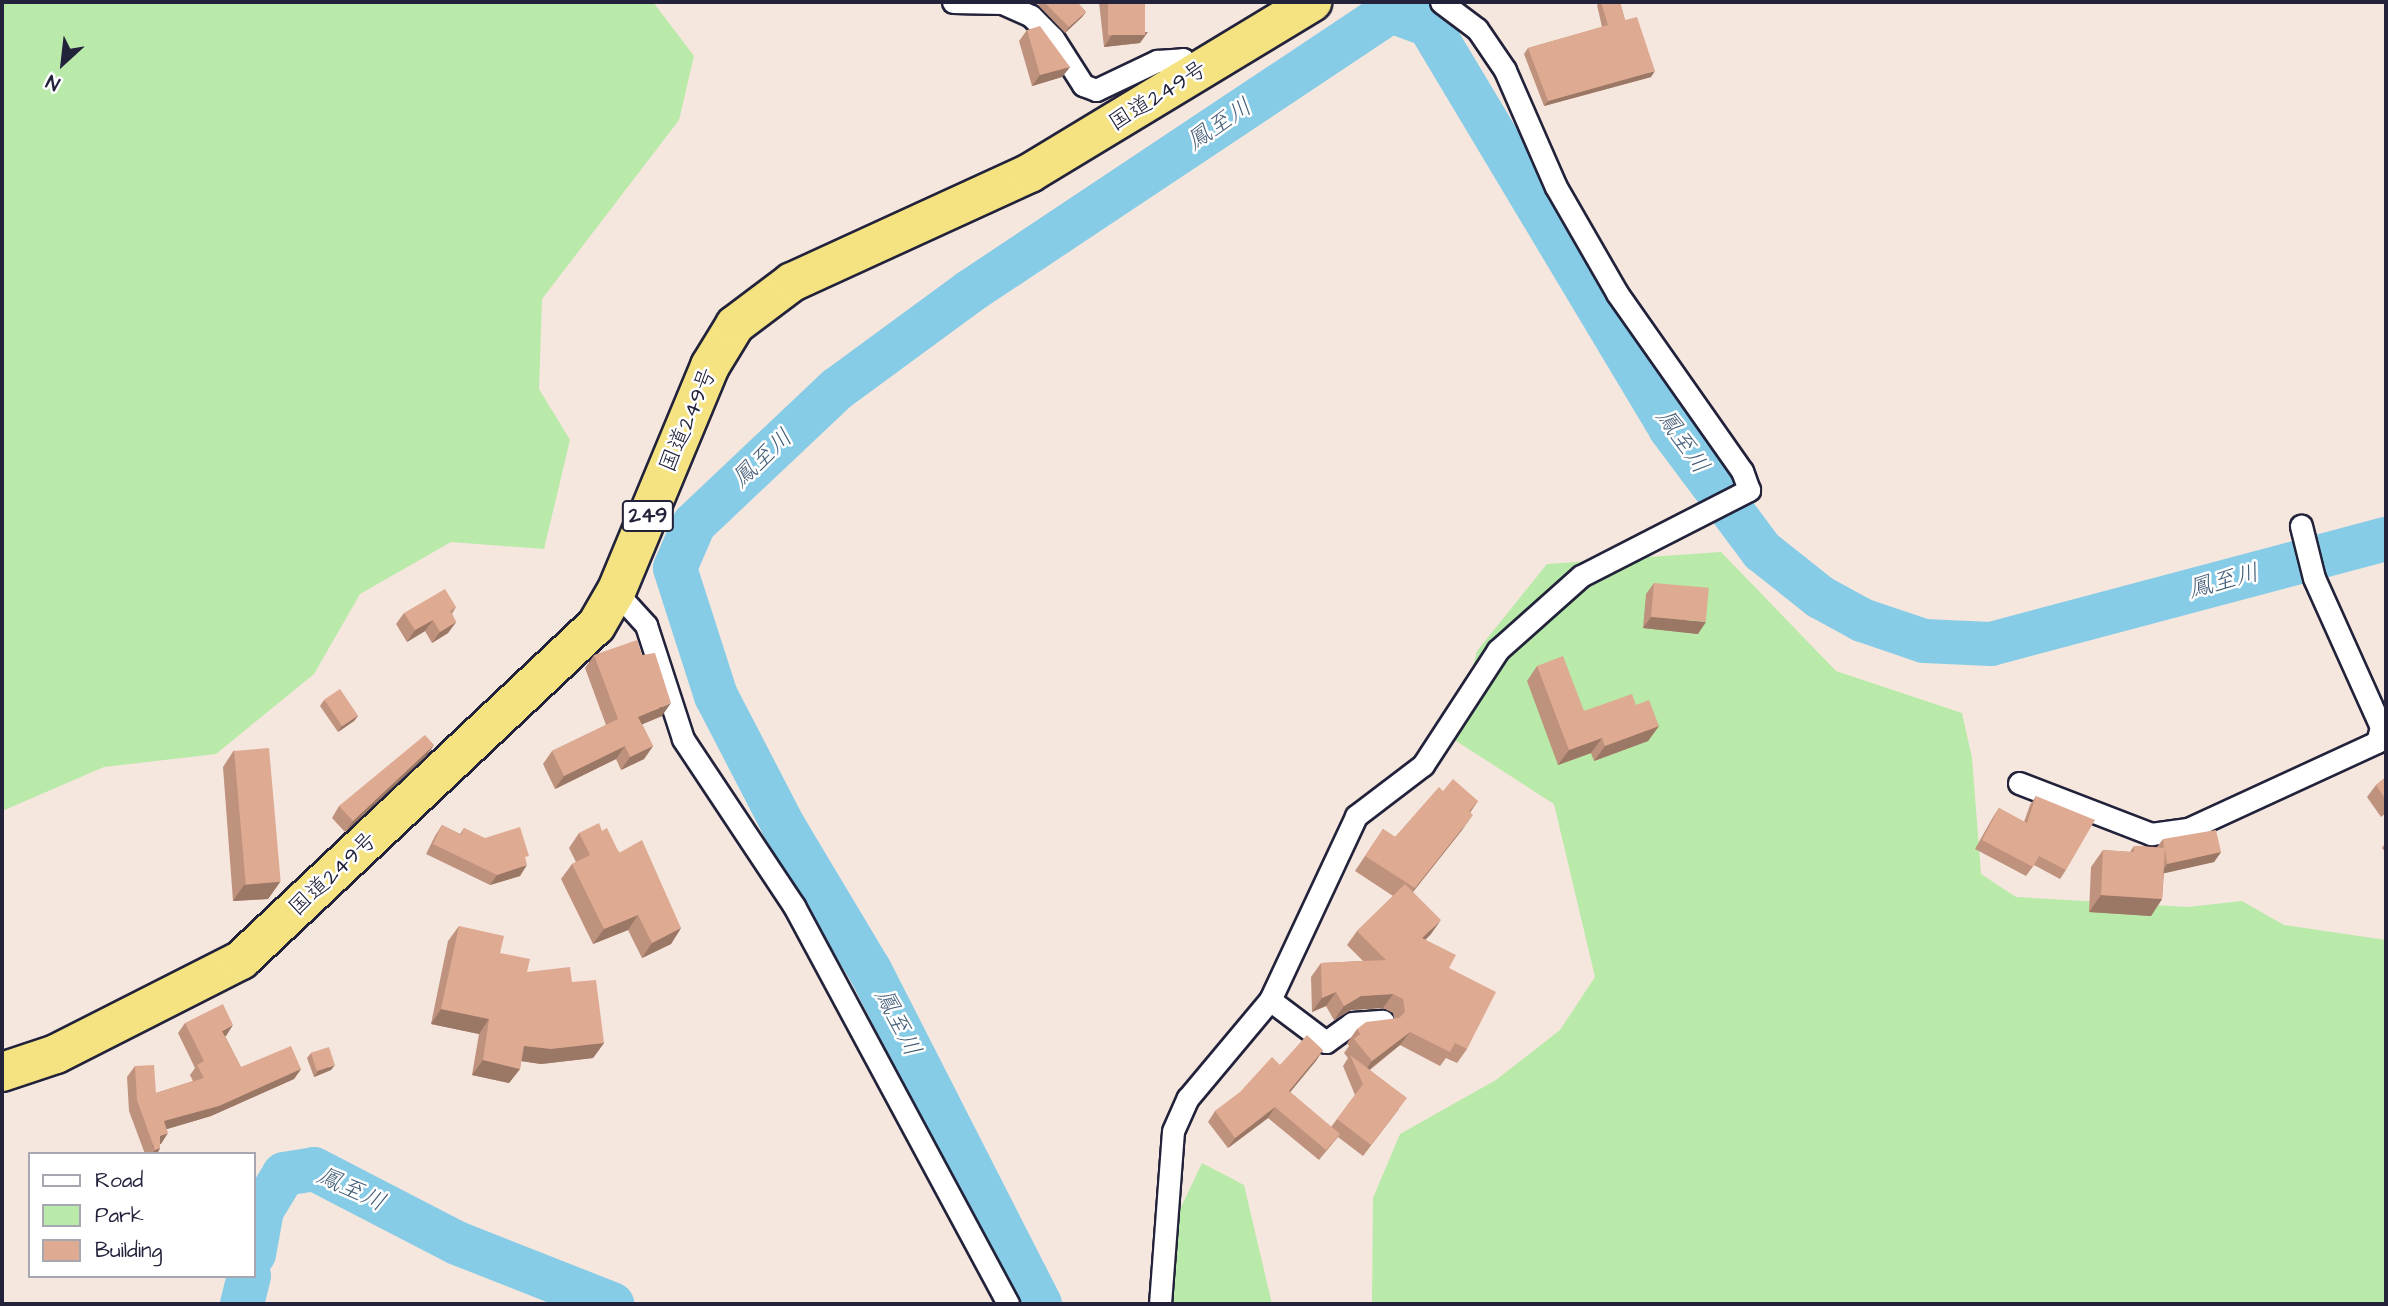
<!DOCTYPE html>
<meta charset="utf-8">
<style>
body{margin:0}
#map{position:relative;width:2388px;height:1306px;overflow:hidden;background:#f5e6de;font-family:"Architects Daughter","Klee One",sans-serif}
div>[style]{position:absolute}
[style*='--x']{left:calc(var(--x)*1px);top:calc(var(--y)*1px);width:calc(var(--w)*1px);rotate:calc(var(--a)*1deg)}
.green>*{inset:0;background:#b9eaa9}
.stream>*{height:7px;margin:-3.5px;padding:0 3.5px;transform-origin:3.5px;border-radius:3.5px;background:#86cce7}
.river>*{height:44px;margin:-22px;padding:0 22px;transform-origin:22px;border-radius:22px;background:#86cce7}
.roads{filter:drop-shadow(2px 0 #22223b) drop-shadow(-2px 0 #22223b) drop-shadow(0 2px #22223b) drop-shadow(0 -2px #22223b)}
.street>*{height:21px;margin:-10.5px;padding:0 10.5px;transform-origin:10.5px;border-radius:10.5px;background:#fff}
.highway>*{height:38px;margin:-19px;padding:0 19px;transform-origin:19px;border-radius:19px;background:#f5e382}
.wall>*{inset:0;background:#bf927e}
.shaded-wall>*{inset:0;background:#9b7766}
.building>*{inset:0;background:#deaa92;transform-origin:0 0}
span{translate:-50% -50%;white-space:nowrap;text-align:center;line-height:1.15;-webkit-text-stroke:5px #fff;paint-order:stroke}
.shield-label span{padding:2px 5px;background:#fff;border:2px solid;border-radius:5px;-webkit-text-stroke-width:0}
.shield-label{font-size:21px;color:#22223b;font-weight:700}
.street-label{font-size:23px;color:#22223b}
.water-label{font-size:24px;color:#455e77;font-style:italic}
.frame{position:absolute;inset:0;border:4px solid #22223b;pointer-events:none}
.legend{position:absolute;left:28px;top:1152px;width:228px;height:126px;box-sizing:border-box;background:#fff;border:2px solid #a7a7b1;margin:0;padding:9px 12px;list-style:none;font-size:21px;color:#22223b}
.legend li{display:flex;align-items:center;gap:14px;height:35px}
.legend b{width:35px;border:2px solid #a7a7b1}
.north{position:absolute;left:28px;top:28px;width:70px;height:70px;-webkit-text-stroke:5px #fff;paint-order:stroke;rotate:207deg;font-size:19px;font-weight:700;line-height:28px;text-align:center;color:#22223b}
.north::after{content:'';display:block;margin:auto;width:24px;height:32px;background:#22223b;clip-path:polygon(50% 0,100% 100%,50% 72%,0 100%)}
</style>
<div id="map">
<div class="green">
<i style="clip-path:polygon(2px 2px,653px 2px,694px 56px,679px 120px,542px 299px,539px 389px,570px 440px,544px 549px,451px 542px,360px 594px,314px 674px,216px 754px,104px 767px,2px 811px)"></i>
<i style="clip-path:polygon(1721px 552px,1836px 671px,1962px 713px,1972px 758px,1981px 874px,2016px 897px,2188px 907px,2242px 901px,2284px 925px,2386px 940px,2386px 1304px,1372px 1304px,1373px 1198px,1400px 1134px,1496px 1080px,1560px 1030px,1595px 977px,1554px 804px,1453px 739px,1477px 651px,1547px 564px)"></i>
<i style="clip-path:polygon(1202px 1163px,1244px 1185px,1272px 1304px,1171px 1304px,1176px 1218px)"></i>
</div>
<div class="stream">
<i style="--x:570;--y:1285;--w:19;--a:84"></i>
</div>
<div class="river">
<i style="--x:254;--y:1254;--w:45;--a:-79.7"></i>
<i style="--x:262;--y:1210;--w:42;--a:-58.6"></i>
<i style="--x:284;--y:1174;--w:30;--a:-9"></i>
<i style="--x:314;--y:1169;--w:161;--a:27.4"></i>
<i style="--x:457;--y:1243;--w:167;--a:21.5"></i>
<i style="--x:242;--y:1304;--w:29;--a:-76"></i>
<i style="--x:1040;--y:1304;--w:376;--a:-117"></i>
<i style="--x:869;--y:969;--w:165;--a:-120.9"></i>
<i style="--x:784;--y:827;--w:148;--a:-117.4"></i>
<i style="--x:716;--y:696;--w:134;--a:-107.8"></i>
<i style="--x:675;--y:568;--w:48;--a:-66.6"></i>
<i style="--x:694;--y:524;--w:197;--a:-43.4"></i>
<i style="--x:837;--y:389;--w:164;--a:-36.3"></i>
<i style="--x:969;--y:292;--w:507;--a:-33.66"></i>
<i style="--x:1391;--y:11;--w:40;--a:20.2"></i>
<i style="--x:1429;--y:25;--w:470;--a:59.1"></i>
<i style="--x:1670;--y:428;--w:154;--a:53.2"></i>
<i style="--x:1762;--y:551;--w:74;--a:38.4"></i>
<i style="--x:1820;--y:597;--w:48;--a:28.7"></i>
<i style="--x:1862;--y:620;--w:65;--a:18.7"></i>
<i style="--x:1924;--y:641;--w:67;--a:2.6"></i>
<i style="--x:1991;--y:644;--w:409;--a:-14.9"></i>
</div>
<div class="roads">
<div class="street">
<i style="--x:953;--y:2;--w:49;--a:1.2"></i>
<i style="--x:1002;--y:3;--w:32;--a:24"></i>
<i style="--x:1031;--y:16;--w:31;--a:45"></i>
<i style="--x:1053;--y:38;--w:56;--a:57.4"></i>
<i style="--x:1083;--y:85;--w:14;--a:21"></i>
<i style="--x:1096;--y:90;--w:68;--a:-25.4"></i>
<i style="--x:1157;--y:61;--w:26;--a:-4"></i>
<i style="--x:1183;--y:59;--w:19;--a:58"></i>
<i style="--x:616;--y:592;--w:45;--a:47.7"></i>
<i style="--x:646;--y:625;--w:120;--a:72"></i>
<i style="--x:683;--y:739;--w:201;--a:56.4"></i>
<i style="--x:794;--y:906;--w:452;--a:61.7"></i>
<i style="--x:2019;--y:783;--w:142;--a:21.1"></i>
<i style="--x:2151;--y:834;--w:37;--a:-8"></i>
<i style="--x:2188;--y:829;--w:208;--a:-24.7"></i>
<i style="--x:2377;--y:742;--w:16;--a:-75"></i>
<i style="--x:2381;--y:727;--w:163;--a:-114.2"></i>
<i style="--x:2314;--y:578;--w:54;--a:-104"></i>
<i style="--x:1270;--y:1000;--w:70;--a:36.9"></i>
<i style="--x:1326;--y:1042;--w:32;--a:-36"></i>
<i style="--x:1352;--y:1023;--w:31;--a:-4"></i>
<i style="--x:1160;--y:1304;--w:173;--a:-85.7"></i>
<i style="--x:1173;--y:1131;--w:36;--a:-66"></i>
<i style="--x:1188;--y:1098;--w:128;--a:-50.1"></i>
<i style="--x:1270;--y:1000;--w:203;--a:-64.9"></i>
<i style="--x:1356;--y:816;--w:84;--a:-37.3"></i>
<i style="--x:1423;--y:765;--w:137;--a:-56.9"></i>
<i style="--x:1498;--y:650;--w:111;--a:-41.7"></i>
<i style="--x:1581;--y:576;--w:189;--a:-27.1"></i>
<i style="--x:1749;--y:490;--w:20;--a:-110"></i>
<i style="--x:1742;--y:471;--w:218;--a:-125.1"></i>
<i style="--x:1617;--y:293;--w:122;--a:-119.9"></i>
<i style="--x:1556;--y:187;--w:128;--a:-113.6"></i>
<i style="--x:1505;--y:70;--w:50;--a:-124.3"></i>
<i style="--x:1477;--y:29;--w:45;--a:-143.1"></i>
</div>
<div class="highway">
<i style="--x:2;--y:1072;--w:57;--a:-18.4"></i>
<i style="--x:56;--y:1054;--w:208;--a:-26.9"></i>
<i style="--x:241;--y:960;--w:487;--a:-43.3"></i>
<i style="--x:596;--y:626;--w:39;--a:-60"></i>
<i style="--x:616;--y:592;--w:245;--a:-67.4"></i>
<i style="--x:710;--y:366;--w:48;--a:-58.6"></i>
<i style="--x:735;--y:325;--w:71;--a:-37"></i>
<i style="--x:792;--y:282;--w:262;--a:-24.6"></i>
<i style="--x:1030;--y:173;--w:330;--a:-31.2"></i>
</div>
</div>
<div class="wall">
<i style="clip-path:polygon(1040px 2px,1077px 2px,1086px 12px,1082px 17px,1065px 33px,1038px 5px)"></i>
<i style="clip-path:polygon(1099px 2px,1145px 2px,1140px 43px,1104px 47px)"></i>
<i style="clip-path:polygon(1599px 2px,1620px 2px,1625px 20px,1651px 77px,1544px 106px,1524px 54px,1528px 48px,1602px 27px,1597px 5px)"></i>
<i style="clip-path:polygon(1027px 30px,1070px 67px,1062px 77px,1032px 86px,1019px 41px)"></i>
<i style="clip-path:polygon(1654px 583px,1698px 634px,1643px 628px,1646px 594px)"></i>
<i style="clip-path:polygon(456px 607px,452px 614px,456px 622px,448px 633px,432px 643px,425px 631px,407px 642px,396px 624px,404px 613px)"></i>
<i style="clip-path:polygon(594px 655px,662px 716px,642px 724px,653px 746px,644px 759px,621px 770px,616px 759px,555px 789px,543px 764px,552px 751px,606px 725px,585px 668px)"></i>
<i style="clip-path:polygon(1537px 666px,1584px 711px,1636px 705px,1659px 726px,1648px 741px,1594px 761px,1591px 753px,1558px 765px,1527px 681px)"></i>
<i style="clip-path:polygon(324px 700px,358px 716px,354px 721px,338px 732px,320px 706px)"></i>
<i style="clip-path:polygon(434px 745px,426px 756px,345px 832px,332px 818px,339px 806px)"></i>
<i style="clip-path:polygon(234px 750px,280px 882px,268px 899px,233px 901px,223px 767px)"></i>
<i style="clip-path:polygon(2386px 777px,2386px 813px,2381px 817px,2367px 797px,2376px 785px)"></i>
<i style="clip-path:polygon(1443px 791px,1478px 801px,1470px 813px,1462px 830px,1413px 892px,1431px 934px,1425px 940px,1449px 968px,1467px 1049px,1457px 1063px,1446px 1058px,1440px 1066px,1400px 1045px,1370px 1070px,1399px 1109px,1363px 1156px,1338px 1137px,1319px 1160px,1268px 1118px,1228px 1148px,1208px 1122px,1215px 1111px,1280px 1065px,1323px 1050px,1290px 1092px,1331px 1127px,1355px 1095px,1343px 1066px,1348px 1058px,1344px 1053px,1349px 1046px,1347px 1043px,1357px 1029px,1394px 1019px,1393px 1013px,1383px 1008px,1351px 1010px,1334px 1020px,1326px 1006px,1312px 1012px,1311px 977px,1321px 963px,1363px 961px,1347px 945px,1357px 931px,1393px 896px,1355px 871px,1383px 829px,1395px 837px)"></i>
<i style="clip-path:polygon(2036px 796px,2066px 870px,2060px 879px,2034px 865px,2026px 876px,1975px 849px,1993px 817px,1999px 808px,2024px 822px,2030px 805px)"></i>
<i style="clip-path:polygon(442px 825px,460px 834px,464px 828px,526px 861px,520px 876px,490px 885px,426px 854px,435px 836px)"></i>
<i style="clip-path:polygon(602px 831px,681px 928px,671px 944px,642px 958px,628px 930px,593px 944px,561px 879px,572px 864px,576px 862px,569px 848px,579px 833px)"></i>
<i style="clip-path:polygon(2163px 839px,2221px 852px,2214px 862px,2164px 873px,2162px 899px,2151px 916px,2089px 912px,2091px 867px,2103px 850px,2130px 852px,2134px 846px,2157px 847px)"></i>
<i style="clip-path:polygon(2386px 842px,2386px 853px,2382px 848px)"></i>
<i style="clip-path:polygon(459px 926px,527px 972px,572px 982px,604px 1043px,593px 1058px,541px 1064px,521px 1061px,520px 1069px,509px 1083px,472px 1075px,479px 1034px,431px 1024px,448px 941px)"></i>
<i style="clip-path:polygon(185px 1023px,225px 1036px,241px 1067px,301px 1069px,294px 1079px,211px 1116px,167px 1129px,160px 1144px,160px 1148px,157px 1154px,145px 1154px,129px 1111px,127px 1077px,135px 1066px,156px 1093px,193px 1081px,190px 1075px,195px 1068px,178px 1033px)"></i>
<i style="clip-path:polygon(311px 1053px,331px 1070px,314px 1077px,307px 1058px)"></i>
</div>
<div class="shaded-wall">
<i style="clip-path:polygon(1086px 12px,1082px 17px,1065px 33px,1069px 27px)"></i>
<i style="clip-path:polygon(1148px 32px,1140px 43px,1104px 47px,1112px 35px)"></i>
<i style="clip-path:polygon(1070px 67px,1062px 77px,1032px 86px,1040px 75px)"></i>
<i style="clip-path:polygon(1655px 71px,1651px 77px,1544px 106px,1548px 101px)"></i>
<i style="clip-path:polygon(1651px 617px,1706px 622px,1698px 634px,1643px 628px)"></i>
<i style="clip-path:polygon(433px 620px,425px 631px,407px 642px,415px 630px)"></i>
<i style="clip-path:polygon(456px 622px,448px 633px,432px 643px,440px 632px)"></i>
<i style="clip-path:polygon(671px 703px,662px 716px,629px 730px,638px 717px)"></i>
<i style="clip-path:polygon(358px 716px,354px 721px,338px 732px,342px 726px)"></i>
<i style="clip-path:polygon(1659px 726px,1648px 741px,1594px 761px,1605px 746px)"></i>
<i style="clip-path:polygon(1602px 738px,1591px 753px,1558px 765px,1569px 750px)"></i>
<i style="clip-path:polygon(434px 745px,426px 756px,345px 832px,353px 821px)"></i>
<i style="clip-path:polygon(625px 746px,616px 759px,555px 789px,564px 776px)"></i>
<i style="clip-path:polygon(653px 746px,644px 759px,621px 770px,630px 757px)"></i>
<i style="clip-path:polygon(1473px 815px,1462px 830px,1404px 903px,1415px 888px)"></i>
<i style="clip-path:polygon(2221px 852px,2214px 862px,2161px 874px,2167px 864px)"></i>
<i style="clip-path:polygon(527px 865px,520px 876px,490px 885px,497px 875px)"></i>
<i style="clip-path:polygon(280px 882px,268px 899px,233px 901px,244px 885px)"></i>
<i style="clip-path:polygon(2101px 895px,2162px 899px,2151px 916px,2089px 912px)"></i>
<i style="clip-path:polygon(638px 915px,628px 930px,593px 944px,604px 929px)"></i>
<i style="clip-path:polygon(1441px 920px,1431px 934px,1413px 952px,1422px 938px)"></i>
<i style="clip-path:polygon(681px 928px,671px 944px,642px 958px,652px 943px)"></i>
<i style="clip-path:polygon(1336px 992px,1326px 1006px,1312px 1012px,1322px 998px)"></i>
<i style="clip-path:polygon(1393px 994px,1383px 1008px,1351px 1010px,1334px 1020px,1344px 1006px,1361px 996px)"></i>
<i style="clip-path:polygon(441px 1009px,489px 1019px,479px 1034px,431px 1024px)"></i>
<i style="clip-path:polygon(233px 1025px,226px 1036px,215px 1041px,222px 1031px)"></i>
<i style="clip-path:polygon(1410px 1032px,1400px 1045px,1362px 1075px,1372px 1061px)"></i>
<i style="clip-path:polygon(604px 1043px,593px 1058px,541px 1064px,514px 1060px,524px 1046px)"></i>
<i style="clip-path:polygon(1323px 1050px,1316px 1061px,1282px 1102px,1289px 1091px)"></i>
<i style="clip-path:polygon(483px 1060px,520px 1069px,509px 1083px,472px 1075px)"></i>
<i style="clip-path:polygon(335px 1065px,331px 1070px,314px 1077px,318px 1071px)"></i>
<i style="clip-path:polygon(301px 1069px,294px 1079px,211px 1116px,157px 1132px,164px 1121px)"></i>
<i style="clip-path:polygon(1275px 1107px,1268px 1118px,1228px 1148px,1235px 1138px)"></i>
<i style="clip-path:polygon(168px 1133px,161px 1144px,152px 1147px,160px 1136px)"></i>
<i style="clip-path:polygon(160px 1148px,157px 1154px,152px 1154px,155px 1150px)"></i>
</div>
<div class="building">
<i style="clip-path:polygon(1044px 2px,1077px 2px,1086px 12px,1069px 27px)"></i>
<i style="left:1108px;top:2px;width:37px;height:33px"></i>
<i style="clip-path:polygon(1601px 2px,1620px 2px,1625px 20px,1637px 17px,1655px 71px,1548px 101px,1528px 48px,1608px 25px)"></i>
<i style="clip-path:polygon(1040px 26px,1070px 67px,1040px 75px,1027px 30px)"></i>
<i style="left:1654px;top:583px;width:55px;height:34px;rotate:5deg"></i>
<i style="clip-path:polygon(445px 589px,456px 607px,450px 611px,456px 622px,440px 632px,433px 620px,415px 630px,404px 613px)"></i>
<i style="clip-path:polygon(637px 640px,642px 655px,655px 653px,671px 703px,638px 717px,653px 746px,630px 757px,625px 746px,564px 776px,552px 751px,618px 719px,594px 655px)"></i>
<i style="clip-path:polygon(1563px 656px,1584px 711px,1632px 694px,1636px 705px,1649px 700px,1659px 726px,1605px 746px,1602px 738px,1569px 750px,1537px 666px)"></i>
<i style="left:340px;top:689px;width:32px;height:19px;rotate:56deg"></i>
<i style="clip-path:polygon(425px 735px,434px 745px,353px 821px,339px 806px)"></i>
<i style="left:269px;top:748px;width:134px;height:35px;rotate:85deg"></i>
<i style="clip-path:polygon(2386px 777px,2386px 800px,2376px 785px)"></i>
<i style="clip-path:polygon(1453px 779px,1478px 801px,1469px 811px,1473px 815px,1415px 888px,1365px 856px,1383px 829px,1395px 837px,1439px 787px,1443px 791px)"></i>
<i style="clip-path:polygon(2036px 796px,2095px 820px,2066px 870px,2039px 856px,2033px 867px,1982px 840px,1999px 808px,2027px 823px)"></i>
<i style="clip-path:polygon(599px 823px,602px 831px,607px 828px,619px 853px,642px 840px,681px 928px,652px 943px,638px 915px,604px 929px,572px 864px,590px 855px,579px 833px)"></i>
<i style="clip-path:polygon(442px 825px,461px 835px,464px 828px,485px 838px,520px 827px,529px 856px,525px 857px,527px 865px,497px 875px,433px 844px)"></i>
<i style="clip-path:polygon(2216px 830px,2221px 852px,2167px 864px,2165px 848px,2164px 848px,2163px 839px)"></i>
<i style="clip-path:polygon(2134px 846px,2165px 848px,2162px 899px,2101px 895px,2103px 850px,2134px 852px)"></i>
<i style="clip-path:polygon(1405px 884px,1441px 920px,1422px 938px,1456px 955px,1449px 968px,1496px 992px,1467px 1049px,1455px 1043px,1450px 1052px,1410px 1032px,1372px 1061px,1354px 1039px,1360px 1034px,1357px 1029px,1366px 1022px,1399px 1018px,1405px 1012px,1403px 999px,1393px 994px,1361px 996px,1344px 1006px,1336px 992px,1322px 998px,1321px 963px,1386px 960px,1357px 931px)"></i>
<i style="clip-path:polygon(459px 926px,504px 936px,500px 953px,530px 959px,527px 972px,570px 967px,572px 982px,596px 980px,604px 1043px,551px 1049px,524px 1046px,520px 1069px,483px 1060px,489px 1019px,441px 1009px)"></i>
<i style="clip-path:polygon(223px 1004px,233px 1025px,222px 1031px,241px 1067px,291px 1046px,301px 1069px,219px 1106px,164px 1121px,168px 1133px,160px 1136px,160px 1148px,155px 1150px,137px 1100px,135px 1066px,154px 1065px,156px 1093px,204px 1078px,197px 1065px,204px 1061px,185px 1023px)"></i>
<i style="clip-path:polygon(1307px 1035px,1323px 1050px,1289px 1091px,1340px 1134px,1326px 1150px,1275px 1107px,1235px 1138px,1215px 1111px,1240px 1092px,1272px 1057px,1280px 1065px)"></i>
<i style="left:329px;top:1047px;width:19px;height:19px;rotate:72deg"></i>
<i style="clip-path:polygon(1350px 1055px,1407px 1098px,1371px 1145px,1337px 1119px,1363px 1084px)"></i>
</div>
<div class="shield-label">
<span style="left:648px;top:516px">249</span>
</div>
<div class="street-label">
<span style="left:1158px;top:96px;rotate:-32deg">国道249号</span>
<span style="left:688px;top:420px;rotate:-67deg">国道249号</span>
<span style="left:333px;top:874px;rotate:-43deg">国道249号</span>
</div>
<div class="water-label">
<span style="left:1220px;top:125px;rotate:-34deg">鳳至川</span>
<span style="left:1682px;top:442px;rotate:55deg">鳳至川</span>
<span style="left:763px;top:459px;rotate:-43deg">鳳至川</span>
<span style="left:2224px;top:582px;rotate:-15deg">鳳至川</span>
<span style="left:897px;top:1023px;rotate:63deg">鳳至川</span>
<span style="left:351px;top:1190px;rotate:25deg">鳳至川</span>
</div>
<div class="frame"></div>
<ul class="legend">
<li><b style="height:9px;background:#fff"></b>Road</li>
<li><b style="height:19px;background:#b9eaa9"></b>Park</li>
<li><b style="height:19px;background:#deaa92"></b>Building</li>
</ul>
<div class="north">N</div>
</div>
